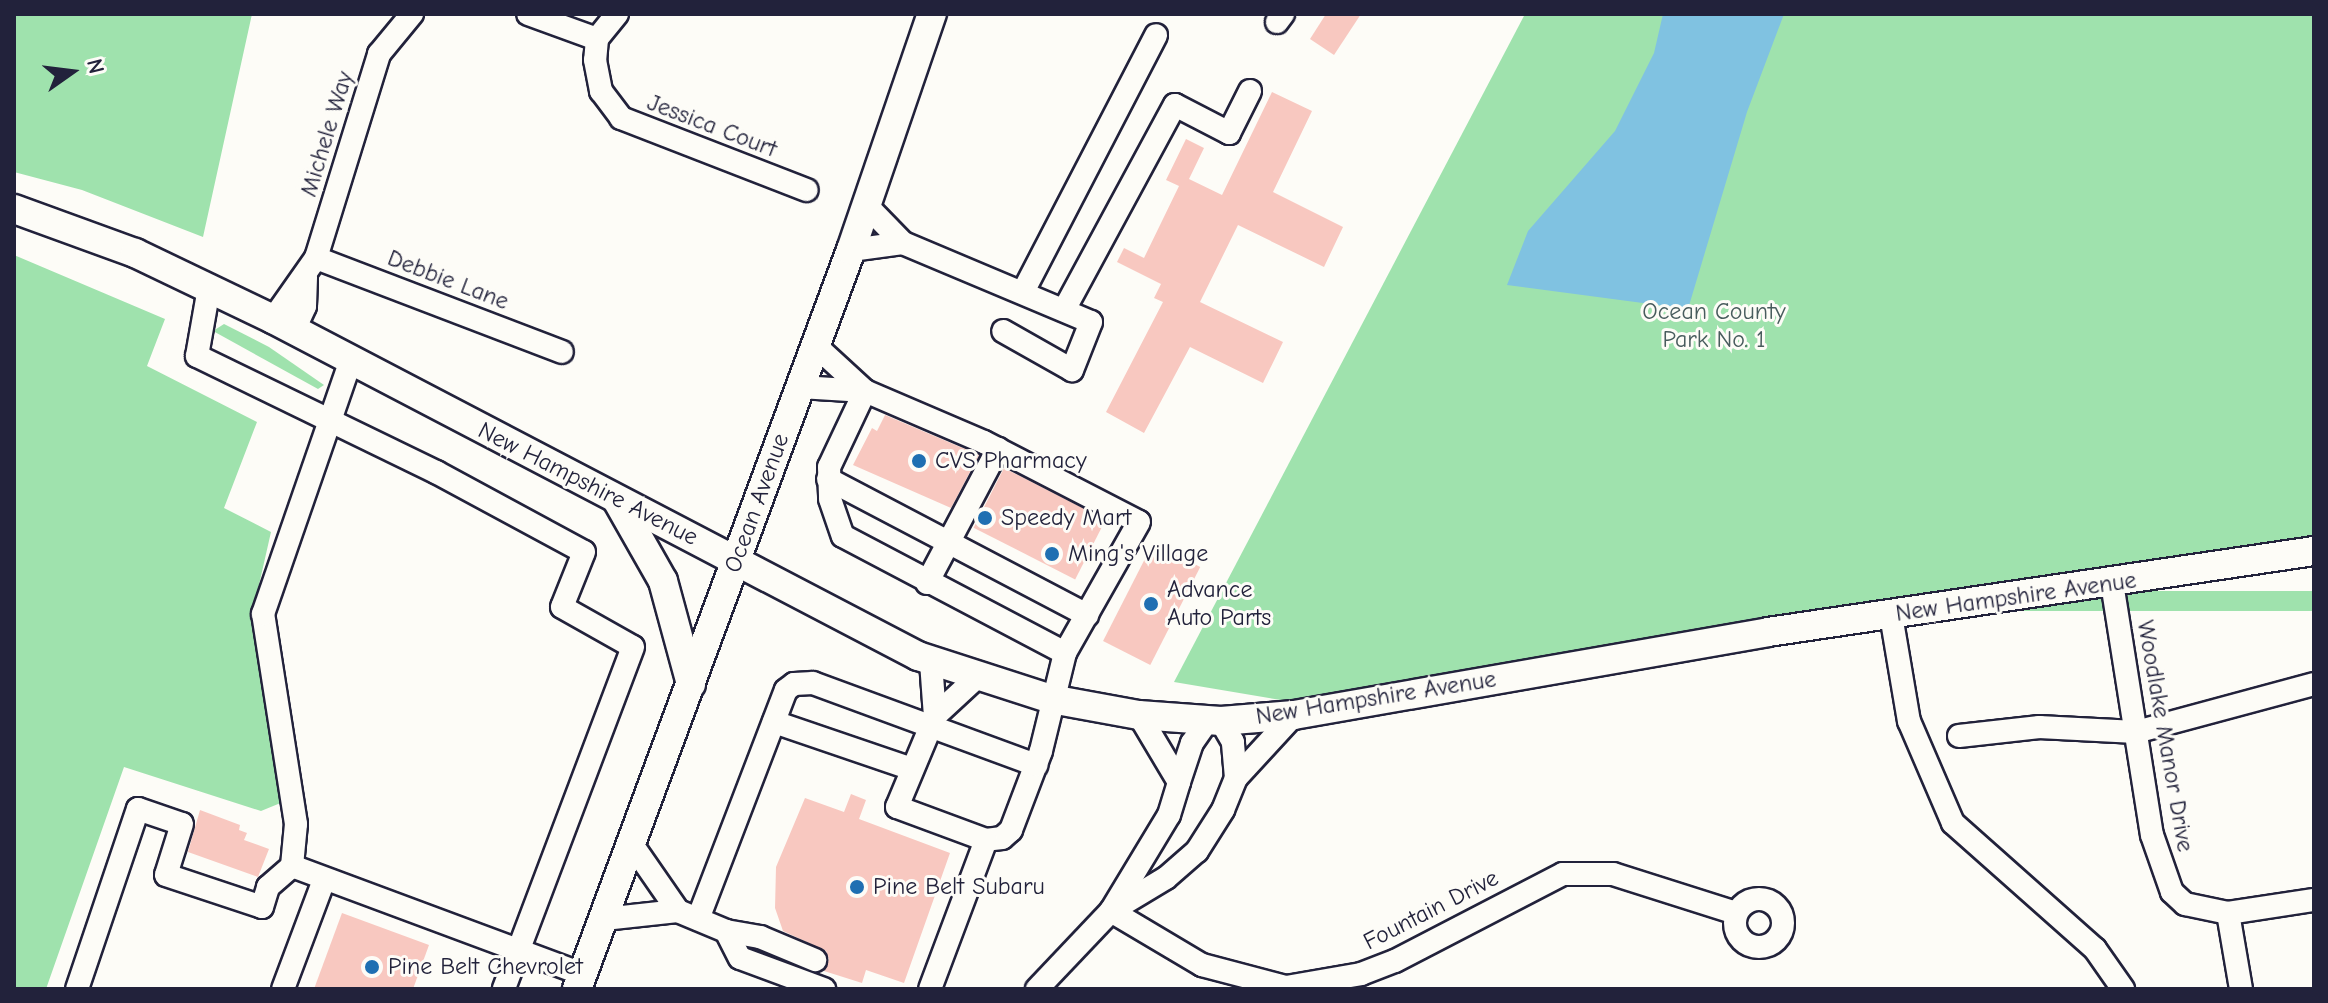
<!DOCTYPE html>
<style>
body{margin:0}
#map{position:relative;width:2328px;height:1003px;overflow:hidden;background:#fdfcf7;font-family:"Comic Neue",sans-serif}
div>[style]{position:absolute}
[style*='--x']{left:calc(var(--x)*1px);top:calc(var(--y)*1px);width:calc(var(--w)*1px);rotate:calc(var(--a)*1deg)}
.green>*{inset:0;background:#9fe2ad;transform-origin:0 0}
.water>*{inset:0;background:#80c2e1}
.building>*{inset:0;background:#f8c8c0;transform-origin:0 0}
.roads{filter:drop-shadow(2px 0 #22223b) drop-shadow(-2px 0 #22223b) drop-shadow(0 2px #22223b) drop-shadow(0 -2px #22223b)}
.minor>*{height:22px;margin:-11px;padding:0 11px;transform-origin:11px;border-radius:11px;background:#fdfcf7}
.minor>.ring{margin:-11px;padding:0;box-sizing:content-box;background:none;border:22px solid #fdfcf7;border-radius:50%}
.major>*{height:28px;margin:-14px;padding:0 14px;transform-origin:14px;border-radius:14px;background:#fdfcf7}
.dots>*{width:22px;height:22px;translate:-50% -50%;box-sizing:border-box;border:4px solid #fdfcf7;border-radius:50%}
span{translate:-50% -50%;white-space:nowrap;text-align:center;line-height:1.15;-webkit-text-stroke:6px #fdfcf7;paint-order:stroke}
.street-label{font-size:24px;color:#22223b}
.park-label{font-size:24px;color:#485c5d}
.poi-label{font-size:24px;color:#22223b}
.left{translate:0 -50%;text-align:left}
.frame{position:absolute;inset:0;border:16px solid #22223b;pointer-events:none}
.north{position:absolute;left:32px;top:32px;width:80px;height:80px;-webkit-text-stroke:6px #fdfcf7;paint-order:stroke;rotate:76deg;font-size:22px;font-weight:700;line-height:32px;text-align:center;color:#22223b}
.north::after{content:'';display:block;margin:auto;width:28px;height:36px;background:#22223b;clip-path:polygon(50% 0,100% 100%,50% 72%,0 100%)}
</style>
<div id="map">
<div class="green">
<i style="clip-path:polygon(14px 14px,252px 14px,203px 237px,82px 190px,14px 172px)"></i>
<i style="clip-path:polygon(1525px 14px,2314px 14px,2314px 551px,1293px 702px,1174px 682px)"></i>
<i style="clip-path:polygon(14px 255px,165px 319px,147px 366px,257px 422px,224px 508px,271px 532px,251px 620px,283px 802px,261px 811px,124px 767px,46px 989px,14px 989px)"></i>
<i style="clip-path:polygon(224px 324px,269px 347px,324px 385px,318px 389px,213px 331px)"></i>
<i style="left:2314px;top:591px;width:20px;height:792px;rotate:90deg"></i>
</div>
<div class="water">
<i style="clip-path:polygon(1663px 14px,1784px 14px,1747px 112px,1688px 309px,1507px 285px,1528px 231px,1615px 131px,1654px 53px)"></i>
</div>
<div class="building">
<i style="clip-path:polygon(1326px 14px,1361px 14px,1334px 55px,1310px 39px)"></i>
<i style="clip-path:polygon(1272px 92px,1312px 111px,1273px 192px,1343px 227px,1324px 267px,1238px 225px,1200px 302px,1283px 342px,1263px 383px,1190px 347px,1144px 433px,1106px 412px,1163px 302px,1154px 298px,1161px 284px,1117px 262px,1124px 248px,1144px 258px,1179px 186px,1166px 180px,1186px 139px,1204px 148px,1189px 179px,1222px 195px)"></i>
<i style="clip-path:polygon(885px 415px,979px 455px,951px 508px,853px 465px,872px 428px,877px 431px)"></i>
<i style="left:1004px;top:468px;width:114px;height:67px;rotate:27deg"></i>
<i style="left:1153px;top:543px;width:53px;height:110px;rotate:27deg"></i>
<i style="clip-path:polygon(851px 794px,866px 800px,859px 819px,950px 853px,904px 983px,866px 970px,862px 983px,824px 971px,829px 959px,826px 951px,783px 931px,775px 908px,776px 867px,805px 798px,844px 812px)"></i>
<i style="clip-path:polygon(200px 810px,240px 825px,239px 830px,247px 833px,244px 840px,269px 849px,258px 877px,188px 852px)"></i>
<i style="clip-path:polygon(342px 913px,429px 945px,413px 989px,314px 989px)"></i>
</div>
<div class="roads">
<div class="minor">
<i style="--x:528;--y:14;--w:73;--a:19.9"></i>
<i style="--x:617;--y:14;--w:32;--a:129"></i>
<i style="--x:597;--y:39;--w:21;--a:95"></i>
<i style="--x:595;--y:60;--w:32;--a:79"></i>
<i style="--x:601;--y:91;--w:34;--a:53"></i>
<i style="--x:621;--y:118;--w:199;--a:21.2"></i>
<i style="--x:1277;--y:22;--w:10;--a:-53"></i>
<i style="--x:867;--y:206;--w:52;--a:45.8"></i>
<i style="--x:903;--y:243;--w:204;--a:22.8"></i>
<i style="--x:1091;--y:322;--w:52;--a:111.6"></i>
<i style="--x:1072;--y:370;--w:79;--a:-150.5"></i>
<i style="--x:851;--y:250;--w:52;--a:-7.7"></i>
<i style="--x:316;--y:258;--w:263;--a:20.9"></i>
<i style="--x:209;--y:288;--w:69;--a:100"></i>
<i style="--x:197;--y:356;--w:266;--a:25.9"></i>
<i style="--x:436;--y:472;--w:168;--a:28.4"></i>
<i style="--x:584;--y:552;--w:59;--a:111.8"></i>
<i style="--x:562;--y:607;--w:81;--a:29.4"></i>
<i style="--x:633;--y:647;--w:366;--a:110.7"></i>
<i style="--x:1024;--y:290;--w:287;--a:-62.6"></i>
<i style="--x:1064;--y:310;--w:233;--a:-61.6"></i>
<i style="--x:1175;--y:105;--w:61;--a:27.4"></i>
<i style="--x:1229;--y:133;--w:47;--a:-63.4"></i>
<i style="--x:273;--y:319;--w:75;--a:-54.8"></i>
<i style="--x:316;--y:258;--w:214;--a:-72.8"></i>
<i style="--x:379;--y:54;--w:52;--a:-50.5"></i>
<i style="--x:294;--y:330;--w:26;--a:-65"></i>
<i style="--x:305;--y:306;--w:29;--a:-88"></i>
<i style="--x:816;--y:346;--w:67;--a:42.6"></i>
<i style="--x:865;--y:391;--w:129;--a:23.2"></i>
<i style="--x:984;--y:442;--w:174;--a:27.3"></i>
<i style="--x:1139;--y:522;--w:150;--a:119.5"></i>
<i style="--x:800;--y:387;--w:65;--a:3.5"></i>
<i style="--x:865;--y:391;--w:84;--a:115.3"></i>
<i style="--x:829;--y:467;--w:32;--a:88"></i>
<i style="--x:830;--y:499;--w:39;--a:71"></i>
<i style="--x:843;--y:536;--w:251;--a:27.8"></i>
<i style="--x:1065;--y:653;--w:101;--a:103.8"></i>
<i style="--x:1041;--y:751;--w:85;--a:110.8"></i>
<i style="--x:1011;--y:830;--w:12;--a:138"></i>
<i style="--x:1002;--y:838;--w:16;--a:173"></i>
<i style="--x:828;--y:479;--w:293;--a:27.7"></i>
<i style="--x:927;--y:583;--w:152;--a:-62.1"></i>
<i style="--x:2112;--y:583;--w:255;--a:81"></i>
<i style="--x:2152;--y:835;--w:60;--a:70.7"></i>
<i style="--x:2172;--y:892;--w:18;--a:43"></i>
<i style="--x:2185;--y:904;--w:44;--a:11.8"></i>
<i style="--x:2228;--y:913;--w:87;--a:-8.6"></i>
<i style="--x:1891;--y:615;--w:108;--a:80.4"></i>
<i style="--x:1909;--y:721;--w:111;--a:66.7"></i>
<i style="--x:1953;--y:823;--w:190;--a:41.6"></i>
<i style="--x:2095;--y:949;--w:49;--a:55"></i>
<i style="--x:931;--y:662;--w:54;--a:85.8"></i>
<i style="--x:774;--y:722;--w:146;--a:18.8"></i>
<i style="--x:1959;--y:736;--w:81;--a:-6.4"></i>
<i style="--x:2039;--y:727;--w:97;--a:3"></i>
<i style="--x:2136;--y:732;--w:184;--a:-15.1"></i>
<i style="--x:1236;--y:778;--w:86;--a:-47.4"></i>
<i style="--x:1179;--y:782;--w:41;--a:-71.6"></i>
<i style="--x:1192;--y:743;--w:28;--a:-55"></i>
<i style="--x:631;--y:843;--w:83;--a:55.3"></i>
<i style="--x:292;--y:866;--w:42;--a:-84.6"></i>
<i style="--x:296;--y:824;--w:213;--a:-98.9"></i>
<i style="--x:263;--y:614;--w:269;--a:-70.9"></i>
<i class="ring" style="left:1735px;top:899px;width:26px;height:26px"></i>
<i style="--x:1111;--y:911;--w:106;--a:30.7"></i>
<i style="--x:1202;--y:965;--w:87;--a:14.7"></i>
<i style="--x:1286;--y:987;--w:76;--a:-9.8"></i>
<i style="--x:1361;--y:974;--w:36;--a:-21"></i>
<i style="--x:1395;--y:961;--w:189;--a:-27.4"></i>
<i style="--x:1563;--y:874;--w:50;--a:0"></i>
<i style="--x:1613;--y:874;--w:129;--a:17.6"></i>
<i style="--x:1111;--y:911;--w:64;--a:-31"></i>
<i style="--x:1166;--y:878;--w:41;--a:-41.1"></i>
<i style="--x:1197;--y:851;--w:49;--a:-57.6"></i>
<i style="--x:1223;--y:810;--w:35;--a:-68"></i>
<i style="--x:1236;--y:778;--w:36;--a:-95"></i>
<i style="--x:1233;--y:742;--w:24;--a:-120"></i>
<i style="--x:2228;--y:913;--w:77;--a:80.3"></i>
<i style="--x:604;--y:919;--w:74;--a:-6.2"></i>
<i style="--x:678;--y:911;--w:52;--a:22.6"></i>
<i style="--x:726;--y:931;--w:30;--a:63"></i>
<i style="--x:740;--y:958;--w:90;--a:20.3"></i>
<i style="--x:698;--y:919;--w:245;--a:-69"></i>
<i style="--x:786;--y:690;--w:10;--a:-37"></i>
<i style="--x:794;--y:684;--w:19;--a:-3"></i>
<i style="--x:813;--y:683;--w:238;--a:20.2"></i>
<i style="--x:726;--y:931;--w:35;--a:10"></i>
<i style="--x:760;--y:937;--w:60;--a:22.7"></i>
<i style="--x:77;--y:989;--w:190;--a:-71.3"></i>
<i style="--x:138;--y:809;--w:46;--a:18.8"></i>
<i style="--x:182;--y:824;--w:53;--a:107.4"></i>
<i style="--x:166;--y:875;--w:101;--a:18.4"></i>
<i style="--x:262;--y:907;--w:21;--a:-73"></i>
<i style="--x:268;--y:887;--w:32;--a:-41"></i>
<i style="--x:292;--y:866;--w:309;--a:20.4"></i>
<i style="--x:283;--y:989;--w:116;--a:-69.4"></i>
<i style="--x:930;--y:989;--w:159;--a:-69.4"></i>
<i style="--x:986;--y:840;--w:95;--a:-159.7"></i>
<i style="--x:897;--y:807;--w:99;--a:-67.3"></i>
<i style="--x:935;--y:716;--w:56;--a:-42.8"></i>
<i style="--x:1037;--y:989;--w:108;--a:-46.5"></i>
<i style="--x:1111;--y:911;--w:112;--a:-58.9"></i>
<i style="--x:1169;--y:815;--w:34;--a:-73"></i>
<i style="--x:1179;--y:782;--w:78;--a:-120.8"></i>
</div>
<div class="major">
<i style="--x:14;--y:209;--w:129;--a:20"></i>
<i style="--x:135;--y:253;--w:153;--a:25.6"></i>
<i style="--x:273;--y:319;--w:728;--a:27.59"></i>
<i style="--x:918;--y:656;--w:140;--a:17.9"></i>
<i style="--x:1051;--y:699;--w:89;--a:10.3"></i>
<i style="--x:1139;--y:715;--w:82;--a:4.2"></i>
<i style="--x:1221;--y:721;--w:73;--a:-4.7"></i>
<i style="--x:1294;--y:715;--w:481;--a:-9.9"></i>
<i style="--x:1768;--y:632;--w:552;--a:-8.44"></i>
<i style="--x:617;--y:500;--w:93;--a:60.4"></i>
<i style="--x:663;--y:581;--w:107;--a:74.8"></i>
<i style="--x:577;--y:989;--w:788;--a:-69.66"></i>
<i style="--x:851;--y:250;--w:250;--a:-71.1"></i>
</div>
</div>
<div class="dots">
<i style="left:919px;top:461px;background:#1f6fb2"></i>
<i style="left:985px;top:518px;background:#1f6fb2"></i>
<i style="left:1052px;top:554px;background:#1f6fb2"></i>
<i style="left:1151px;top:604px;background:#1f6fb2"></i>
<i style="left:857px;top:887px;background:#1f6fb2"></i>
<i style="left:372px;top:967px;background:#1f6fb2"></i>
</div>
<div class="street-label">
<span style="left:712px;top:126px;rotate:21deg">Jessica Court</span>
<span style="left:327px;top:134px;rotate:-73deg">Michele Way</span>
<span style="left:448px;top:280px;rotate:21deg">Debbie Lane</span>
<span style="left:588px;top:484px;rotate:27deg">New Hampshire Avenue</span>
<span style="left:757px;top:503px;rotate:-70deg">Ocean Avenue</span>
<span style="left:2016px;top:597px;rotate:-8deg">New Hampshire Avenue</span>
<span style="left:1376px;top:698px;rotate:-9deg">New Hampshire Avenue</span>
<span style="left:2165px;top:736px;rotate:80deg">Woodlake Manor Drive</span>
<span style="left:1431px;top:910px;rotate:-27deg">Fountain Drive</span>
</div>
<div class="park-label">
<span style="left:1714px;top:326px">Ocean County<br>Park No. 1</span>
</div>
<div class="poi-label">
<span class="left" style="left:935px;top:461px">CVS Pharmacy</span>
<span class="left" style="left:1001px;top:518px">Speedy Mart</span>
<span class="left" style="left:1068px;top:554px">Ming's Village</span>
<span class="left" style="left:1167px;top:604px">Advance<br>Auto Parts</span>
<span class="left" style="left:873px;top:887px">Pine Belt Subaru</span>
<span class="left" style="left:388px;top:967px">Pine Belt Chevrolet</span>
</div>
<div class="frame"></div>
<div class="north">N</div>
</div>
